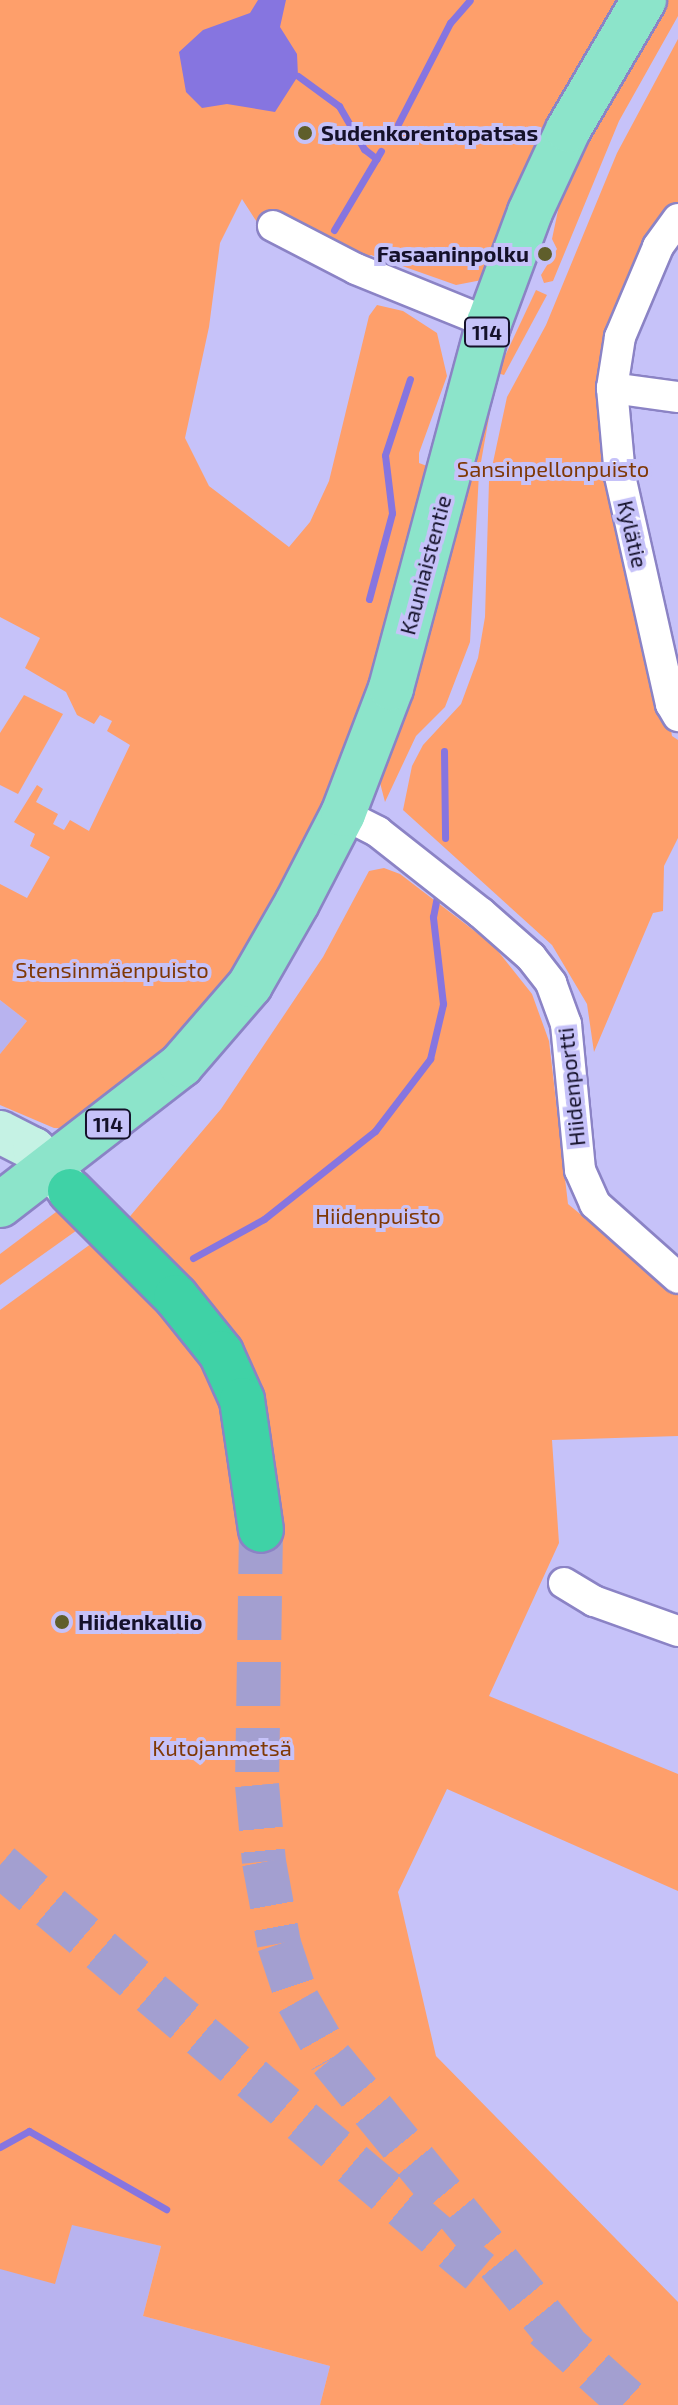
<!DOCTYPE html>
<meta charset="utf-8">
<style>
body{margin:0}
#map{position:relative;width:678px;height:2405px;overflow:hidden;background:#c6c2f9;font-family:"Exo 2",sans-serif}
div>[style]{position:absolute}
[style*='--x']{left:calc(var(--x)*1px);top:calc(var(--y)*1px);width:calc(var(--w)*1px);rotate:calc(var(--a)*1deg)}
.built>*{inset:0;background:#b8b3ef}
.green>*{inset:0;background:#fe9f6b}
.water>*{inset:0;background:#8675e0}
.stream>*{height:7px;margin:-3.5px;padding:0 3.5px;transform-origin:3.5px;border-radius:3.5px;background:#8675e0}
.highway-tunnel>*{height:44px;margin-top:-22px;transform-origin:0;background:repeating-linear-gradient(90deg,#a39fd0 0 44px,transparent 0 66px)}
.roads{filter:drop-shadow(2px 0 #8b83c5) drop-shadow(-2px 0 #8b83c5) drop-shadow(0 2px #8b83c5) drop-shadow(0 -2px #8b83c5)}
.street>*{height:30px;margin:-15px;padding:0 15px;transform-origin:15px;border-radius:15px;background:#fff}
.secondary>*{height:42px;margin:-21px;padding:0 21px;transform-origin:21px;border-radius:21px;background:#c5f2e4}
.primary>*{height:44px;margin:-22px;padding:0 22px;transform-origin:22px;border-radius:22px;background:#8ce4ca}
.highway>*{height:44px;margin:-22px;padding:0 22px;transform-origin:22px;border-radius:22px;background:#3fd2a6}
.dots>*{width:22px;height:22px;translate:-50% -50%;box-sizing:border-box;border:4px solid #c6c2f9;border-radius:50%}
span{translate:-50% -50%;white-space:nowrap;text-align:center;line-height:1.15;-webkit-text-stroke:8px #c6c2f9;paint-order:stroke}
.shield-label span{padding:2px 6px;background:#c6c2f9;border:2px solid;border-radius:6px;-webkit-text-stroke-width:0}
.shield-label{font-size:20px;color:#15112a;font-weight:700}
.poi-label{font-size:22px;color:#15112a;font-weight:700}
.left{translate:0 -50%;text-align:left}
.right{translate:-100% -50%;text-align:right}
.park-label{font-size:22px;color:#7f3806}
.street-label{font-size:22px;color:#15112a}
</style>
<div id="map">
<div class="built">
<i style="clip-path:polygon(0 1000px,27px 1021px,0 1054px)"></i>
<i style="clip-path:polygon(0 2205px,161px 2246px,143px 2316px,330px 2366px,320px 2405px,0 2405px)"></i>
</div>
<div class="green">
<i style="clip-path:polygon(0 0,627px 0,487px 279px,456px 285px,371px 255px,364px 258px,264px 233px,242px 199px,220px 243px,209px 327px,185px 438px,209px 486px,289px 547px,310px 522px,329px 481px,369px 316px,377px 305px,403px 311px,437px 333px,447px 376px,419px 453px,419px 463px,427px 466px,424px 481px,349px 762px,235px 975px,175px 1051px,83px 1129px,54px 1128px,0 1105px,0 1054px,27px 1021px,0 1000px,0 884px,27px 898px,50px 857px,30px 846px,35px 834px,14px 822px,37px 785px,43px 789px,36px 802px,58px 814px,53px 824px,64px 830px,70px 820px,89px 831px,130px 745px,107px 731px,112px 721px,100px 715px,94px 724px,77px 715px,66px 692px,25px 668px,40px 638px,0 617px)"></i>
<i style="clip-path:polygon(663px 0,678px 0,678px 16px,619px 121px,553px 281px,544px 283px,541px 275px,557px 249px,552px 239px,564px 182px)"></i>
<i style="clip-path:polygon(678px 39px,678px 207px,611px 335px,658px 654px,672px 736px,678px 740px,678px 838px,664px 866px,663px 911px,653px 913px,594px 1052px,587px 1004px,552px 945px,403px 810px,412px 766px,423px 745px,461px 704px,478px 658px,485px 617px,489px 481px,507px 397px,546px 325px,617px 153px)"></i>
<i style="clip-path:polygon(536px 290px,547px 295px,504px 375px,497px 373px)"></i>
<i style="clip-path:polygon(486px 393px,493px 395px,479px 473px,470px 642px,445px 707px,416px 736px,385px 802px,378px 775px)"></i>
<i style="clip-path:polygon(24px 695px,63px 714px,18px 794px,0 785px,0 733px)"></i>
<i style="clip-path:polygon(384px 868px,400px 874px,493px 945px,532px 994px,549px 1041px,568px 1204px,678px 1295px,678px 1436px,552px 1440px,559px 1543px,489px 1696px,678px 1774px,678px 1891px,447px 1789px,398px 1892px,436px 2056px,678px 2302px,678px 2405px,320px 2405px,330px 2366px,143px 2316px,161px 2246px,72px 2225px,55px 2284px,0 2269px,0 1310px,99px 1238px,179px 1323px,273px 1472px,126px 1221px,221px 1109px,323px 957px,369px 871px)"></i>
<i style="clip-path:polygon(56px 1212px,65px 1212px,80px 1228px,0 1285px,0 1254px)"></i>
</div>
<div class="water">
<i style="clip-path:polygon(258px 0,286px 0,280px 27px,297px 54px,298px 76px,275px 112px,227px 104px,202px 108px,186px 92px,179px 52px,203px 30px,250px 13px)"></i>
</div>
<div class="stream">
<i style="--x:298;--y:76;--w:51;--a:36.2"></i>
<i style="--x:339;--y:106;--w:50;--a:59.8"></i>
<i style="--x:364;--y:149;--w:16;--a:38"></i>
<i style="--x:398;--y:124;--w:114;--a:-62.8"></i>
<i style="--x:450;--y:23;--w:30;--a:-49"></i>
<i style="--x:334;--y:230;--w:92;--a:-59.3"></i>
<i style="--x:369;--y:599;--w:89;--a:-75"></i>
<i style="--x:392;--y:513;--w:58;--a:-96.9"></i>
<i style="--x:385;--y:455;--w:80;--a:-71.8"></i>
<i style="--x:444;--y:751;--w:87;--a:89.3"></i>
<i style="--x:193;--y:1258;--w:81;--a:-28.8"></i>
<i style="--x:264;--y:1219;--w:142;--a:-38.4"></i>
<i style="--x:375;--y:1131;--w:91;--a:-52.6"></i>
<i style="--x:430;--y:1059;--w:57;--a:-76.7"></i>
<i style="--x:443;--y:1004;--w:88;--a:-96.6"></i>
<i style="--x:433;--y:917;--w:26;--a:-79"></i>
<i style="--x:0;--y:2147;--w:33;--a:-29"></i>
<i style="--x:29;--y:2131;--w:158;--a:29.7"></i>
</div>
<div class="highway-tunnel">
<i style="--x:261;--y:1530;--w:255;--a:90.9"></i>
<i style="--x:257;--y:1785;--w:77;--a:84.8"></i>
<i style="--x:264;--y:1862;--w:83;--a:79.6"></i>
<i style="--x:279;--y:1944;--w:60;--a:71.6"></i>
<i style="--x:298;--y:2001;--w:67;--a:60.4"></i>
<i style="--x:331;--y:2059;--w:370;--a:50.6"></i>
<i style="--x:0;--y:1865;--w:629;--a:40.3"></i>
<i style="--x:545;--y:2327;--w:117;--a:41.9"></i>
</div>
<div class="roads">
<div class="street">
<i style="--x:678;--y:219;--w:34;--a:126"></i>
<i style="--x:658;--y:247;--w:98;--a:112.9"></i>
<i style="--x:620;--y:337;--w:52;--a:98.9"></i>
<i style="--x:612;--y:388;--w:88;--a:84.8"></i>
<i style="--x:620;--y:476;--w:234;--a:77.4"></i>
<i style="--x:671;--y:704;--w:14;--a:60"></i>
<i style="--x:273;--y:226;--w:93;--a:27.4"></i>
<i style="--x:356;--y:269;--w:144;--a:22.1"></i>
<i style="--x:612;--y:388;--w:67;--a:7.8"></i>
<i style="--x:343;--y:814;--w:39;--a:27"></i>
<i style="--x:378;--y:832;--w:131;--a:38.2"></i>
<i style="--x:481;--y:913;--w:67;--a:41.3"></i>
<i style="--x:531;--y:957;--w:33;--a:52"></i>
<i style="--x:551;--y:983;--w:44;--a:69.9"></i>
<i style="--x:566;--y:1024;--w:147;--a:84.5"></i>
<i style="--x:580;--y:1170;--w:37;--a:66"></i>
<i style="--x:595;--y:1204;--w:111;--a:41.7"></i>
<i style="--x:564;--y:1583;--w:35;--a:31"></i>
<i style="--x:594;--y:1601;--w:89;--a:19.7"></i>
</div>
<div class="secondary">
<i style="--x:0;--y:1132;--w:38;--a:27"></i>
<i style="--x:34;--y:1149;--w:55;--a:49.4"></i>
</div>
<div class="primary">
<i style="--x:0;--y:1205;--w:229;--a:-37.7"></i>
<i style="--x:181;--y:1065;--w:106;--a:-49.2"></i>
<i style="--x:250;--y:985;--w:95;--a:-60.2"></i>
<i style="--x:297;--y:903;--w:100;--a:-62.7"></i>
<i style="--x:343;--y:814;--w:135;--a:-69.1"></i>
<i style="--x:391;--y:688;--w:378;--a:-75"></i>
<i style="--x:489;--y:323;--w:118;--a:-69.7"></i>
<i style="--x:530;--y:212;--w:90;--a:-65.1"></i>
<i style="--x:568;--y:130;--w:151;--a:-59.7"></i>
</div>
<div class="highway">
<i style="--x:70;--y:1191;--w:150;--a:45"></i>
<i style="--x:176;--y:1297;--w:72;--a:51.2"></i>
<i style="--x:221;--y:1353;--w:51;--a:65.9"></i>
<i style="--x:242;--y:1400;--w:131;--a:81.7"></i>
</div>
</div>
<div class="dots">
<i style="left:305px;top:133px;background:#5f5e2b"></i>
<i style="left:545px;top:254px;background:#5f5e2b"></i>
<i style="left:62px;top:1622px;background:#5f5e2b"></i>
</div>
<div class="shield-label">
<span style="left:487px;top:332px">114</span>
<span style="left:108px;top:1124px">114</span>
</div>
<div class="poi-label">
<span class="left" style="left:321px;top:133px">Sudenkorentopatsas</span>
<span class="right" style="left:529px;top:254px">Fasaaninpolku</span>
<span class="left" style="left:78px;top:1622px">Hiidenkallio</span>
</div>
<div class="park-label">
<span style="left:553px;top:469px">Sansinpellonpuisto</span>
<span style="left:112px;top:970px">Stensinmäenpuisto</span>
<span style="left:378px;top:1216px">Hiidenpuisto</span>
<span style="left:222px;top:1748px">Kutojanmetsä</span>
</div>
<div class="street-label">
<span style="left:633px;top:534px;rotate:77deg">Kylätie</span>
<span style="left:425px;top:565px;rotate:-75deg">Kauniaistentie</span>
<span style="left:571px;top:1087px;rotate:-96deg">Hiidenportti</span>
</div>
</div>
